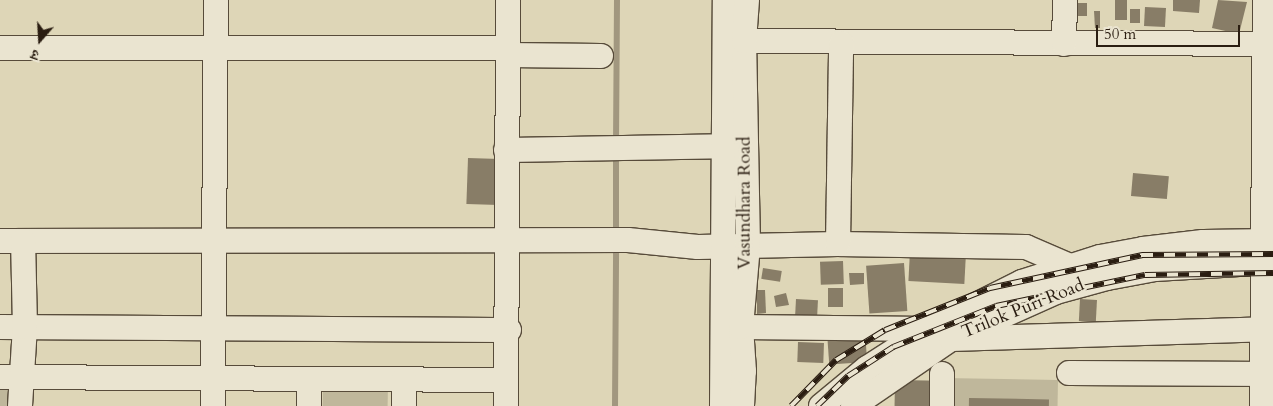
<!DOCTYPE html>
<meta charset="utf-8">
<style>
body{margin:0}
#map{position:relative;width:1273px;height:406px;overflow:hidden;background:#ded6b7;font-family:Cardo,"Noto Serif Devanagari",serif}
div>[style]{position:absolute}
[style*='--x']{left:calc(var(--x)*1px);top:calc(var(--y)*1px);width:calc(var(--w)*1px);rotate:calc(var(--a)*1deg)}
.green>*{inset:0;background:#bfb79b;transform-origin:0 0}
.stream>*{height:5.5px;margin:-2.75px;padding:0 2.75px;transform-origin:2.75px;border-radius:2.75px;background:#a1977f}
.building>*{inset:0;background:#887d67;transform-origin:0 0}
.roads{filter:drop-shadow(1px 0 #574b3a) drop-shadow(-1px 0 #574b3a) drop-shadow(0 1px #574b3a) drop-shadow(0 -1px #574b3a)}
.minor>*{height:24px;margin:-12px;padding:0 12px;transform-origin:12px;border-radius:12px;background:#eae4d0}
.rail>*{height:5.5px;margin-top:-2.75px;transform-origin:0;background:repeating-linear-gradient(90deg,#eae4d0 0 11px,#2a1d11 0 22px);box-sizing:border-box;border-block:1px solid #2a1d11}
span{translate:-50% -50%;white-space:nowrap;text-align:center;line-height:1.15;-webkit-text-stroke:5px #eae4d0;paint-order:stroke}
.street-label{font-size:18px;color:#2a1d11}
.north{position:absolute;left:15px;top:15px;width:50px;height:50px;-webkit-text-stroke:4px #eae4d0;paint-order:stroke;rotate:199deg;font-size:14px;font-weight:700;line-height:20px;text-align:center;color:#2a1d11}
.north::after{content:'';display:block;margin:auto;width:18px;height:22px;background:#2a1d11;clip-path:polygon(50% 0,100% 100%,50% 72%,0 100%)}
.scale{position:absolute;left:1096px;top:25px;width:144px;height:22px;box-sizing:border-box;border:2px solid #2a1d11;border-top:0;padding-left:6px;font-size:15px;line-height:18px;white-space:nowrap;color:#2a1d11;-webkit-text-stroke:4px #eae4d0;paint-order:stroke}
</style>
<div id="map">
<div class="green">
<i style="left:0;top:378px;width:16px;height:28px"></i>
<i style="left:944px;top:378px;width:114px;height:28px;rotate:1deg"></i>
<i style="left:323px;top:383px;width:65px;height:23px;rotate:1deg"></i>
</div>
<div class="stream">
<i style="--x:616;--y:144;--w:144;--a:-89.6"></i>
<i style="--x:616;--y:234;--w:81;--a:-90"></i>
<i style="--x:615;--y:406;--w:160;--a:-89.6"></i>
</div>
<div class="building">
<i style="left:1115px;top:0;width:12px;height:20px"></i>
<i style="clip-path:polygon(1173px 0,1200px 0,1199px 13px,1173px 11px)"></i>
<i style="clip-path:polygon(1218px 0,1247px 2px,1239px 34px,1212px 28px)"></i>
<i style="left:1078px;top:3px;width:9px;height:13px"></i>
<i style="left:1145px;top:7px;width:21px;height:19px;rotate:3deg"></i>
<i style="left:1130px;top:9px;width:10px;height:14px"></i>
<i style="clip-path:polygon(1094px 11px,1100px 11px,1100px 28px,1095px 28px)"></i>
<i style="left:468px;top:158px;width:32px;height:46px;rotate:2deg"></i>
<i style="left:1133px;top:173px;width:36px;height:23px;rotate:5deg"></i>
<i style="left:910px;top:251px;width:56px;height:30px;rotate:3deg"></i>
<i style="left:843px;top:261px;width:23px;height:23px;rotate:88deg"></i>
<i style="left:904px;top:263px;width:48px;height:38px;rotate:86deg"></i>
<i style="left:763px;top:268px;width:19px;height:11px;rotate:9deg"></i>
<i style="clip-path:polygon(849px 273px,864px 273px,864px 284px,850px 285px)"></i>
<i style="left:828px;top:288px;width:15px;height:19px"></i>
<i style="clip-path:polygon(757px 290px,765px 290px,766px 313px,757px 314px)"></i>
<i style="clip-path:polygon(786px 293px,789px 305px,776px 307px,774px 296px)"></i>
<i style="left:796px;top:299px;width:22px;height:20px;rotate:3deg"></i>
<i style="left:1080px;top:299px;width:17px;height:22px;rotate:3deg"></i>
<i style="left:865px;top:331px;width:31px;height:38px;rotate:86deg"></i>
<i style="left:798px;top:342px;width:26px;height:20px;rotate:2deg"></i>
<i style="left:895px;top:380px;width:46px;height:26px;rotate:1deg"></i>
<i style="left:969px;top:398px;width:80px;height:8px;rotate:1deg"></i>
</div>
<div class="roads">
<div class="minor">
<i style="--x:744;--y:41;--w:529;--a:0.32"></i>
<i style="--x:1064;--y:44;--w:44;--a:-88.7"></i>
<i style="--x:0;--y:48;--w:507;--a:0"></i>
<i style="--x:507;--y:55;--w:94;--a:0.6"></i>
<i style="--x:506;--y:150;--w:234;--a:-1"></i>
<i style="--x:0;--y:241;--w:628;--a:-0.09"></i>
<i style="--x:628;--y:240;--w:70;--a:5.7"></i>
<i style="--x:698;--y:247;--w:140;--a:-1.2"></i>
<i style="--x:838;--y:244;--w:188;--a:0.9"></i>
<i style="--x:1026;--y:247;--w:48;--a:23.4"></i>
<i style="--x:1070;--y:266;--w:23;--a:50"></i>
<i style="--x:838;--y:244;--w:201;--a:-89.1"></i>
<i style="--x:0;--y:327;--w:509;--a:0.34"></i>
<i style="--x:741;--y:327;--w:187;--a:0.6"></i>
<i style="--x:928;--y:329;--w:25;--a:23"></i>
<i style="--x:951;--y:339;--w:322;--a:-1.8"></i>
<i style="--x:1069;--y:373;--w:204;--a:0.3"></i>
<i style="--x:0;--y:377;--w:506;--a:0.34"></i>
<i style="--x:404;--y:379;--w:27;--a:90"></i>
<i style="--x:20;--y:406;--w:79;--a:-86.4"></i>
<i style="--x:25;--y:327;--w:86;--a:-91.3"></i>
<i style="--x:213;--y:406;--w:406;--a:-89.6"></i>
<i style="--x:309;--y:406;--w:27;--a:-90"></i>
<i style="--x:506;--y:406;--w:406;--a:-89.7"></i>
<i style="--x:722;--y:406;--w:406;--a:-89.6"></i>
<i style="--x:742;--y:406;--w:35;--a:-87"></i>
<i style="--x:744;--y:371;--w:44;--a:-93.9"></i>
<i style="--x:741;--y:327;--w:81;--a:-85.1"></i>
<i style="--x:748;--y:246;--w:205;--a:-91.1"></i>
<i style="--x:744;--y:41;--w:41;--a:-85.8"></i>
<i style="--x:821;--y:406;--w:60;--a:-39.6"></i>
<i style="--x:867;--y:368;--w:72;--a:-32.6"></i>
<i style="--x:928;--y:329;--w:105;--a:-26.6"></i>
<i style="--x:1022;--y:282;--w:82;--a:-17.8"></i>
<i style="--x:1100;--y:257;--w:44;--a:-10.5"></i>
<i style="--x:1143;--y:249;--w:60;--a:-6.7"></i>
<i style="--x:1203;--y:242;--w:70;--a:-0.8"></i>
<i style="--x:853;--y:406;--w:119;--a:-34.4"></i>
<i style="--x:951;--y:339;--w:115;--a:-24.1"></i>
<i style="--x:1056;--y:292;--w:53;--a:-15.4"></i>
<i style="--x:1107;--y:278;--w:49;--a:-10.6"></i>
<i style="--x:1155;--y:269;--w:118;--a:-3.4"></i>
<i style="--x:942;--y:406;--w:32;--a:-90"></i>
<i style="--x:1262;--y:406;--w:406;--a:-89.6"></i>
</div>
</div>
<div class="rail">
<i style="--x:791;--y:406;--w:64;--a:-45.6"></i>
<i style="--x:836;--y:360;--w:57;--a:-31.5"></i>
<i style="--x:885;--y:330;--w:113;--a:-21.8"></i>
<i style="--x:990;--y:288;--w:156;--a:-12.2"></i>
<i style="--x:1142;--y:255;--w:131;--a:-0.4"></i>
<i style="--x:817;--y:406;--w:43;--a:-44.1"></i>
<i style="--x:848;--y:376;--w:54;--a:-32.8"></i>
<i style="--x:893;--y:347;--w:111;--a:-21.7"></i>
<i style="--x:996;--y:306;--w:152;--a:-11.8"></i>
<i style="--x:1145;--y:275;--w:128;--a:-0.9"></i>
</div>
<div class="street-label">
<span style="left:745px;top:203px;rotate:-90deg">Vasundhara Road</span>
<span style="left:1023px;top:309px;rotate:-22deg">Trilok Puri Road</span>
</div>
<div class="north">उ</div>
<div class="scale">50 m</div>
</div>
